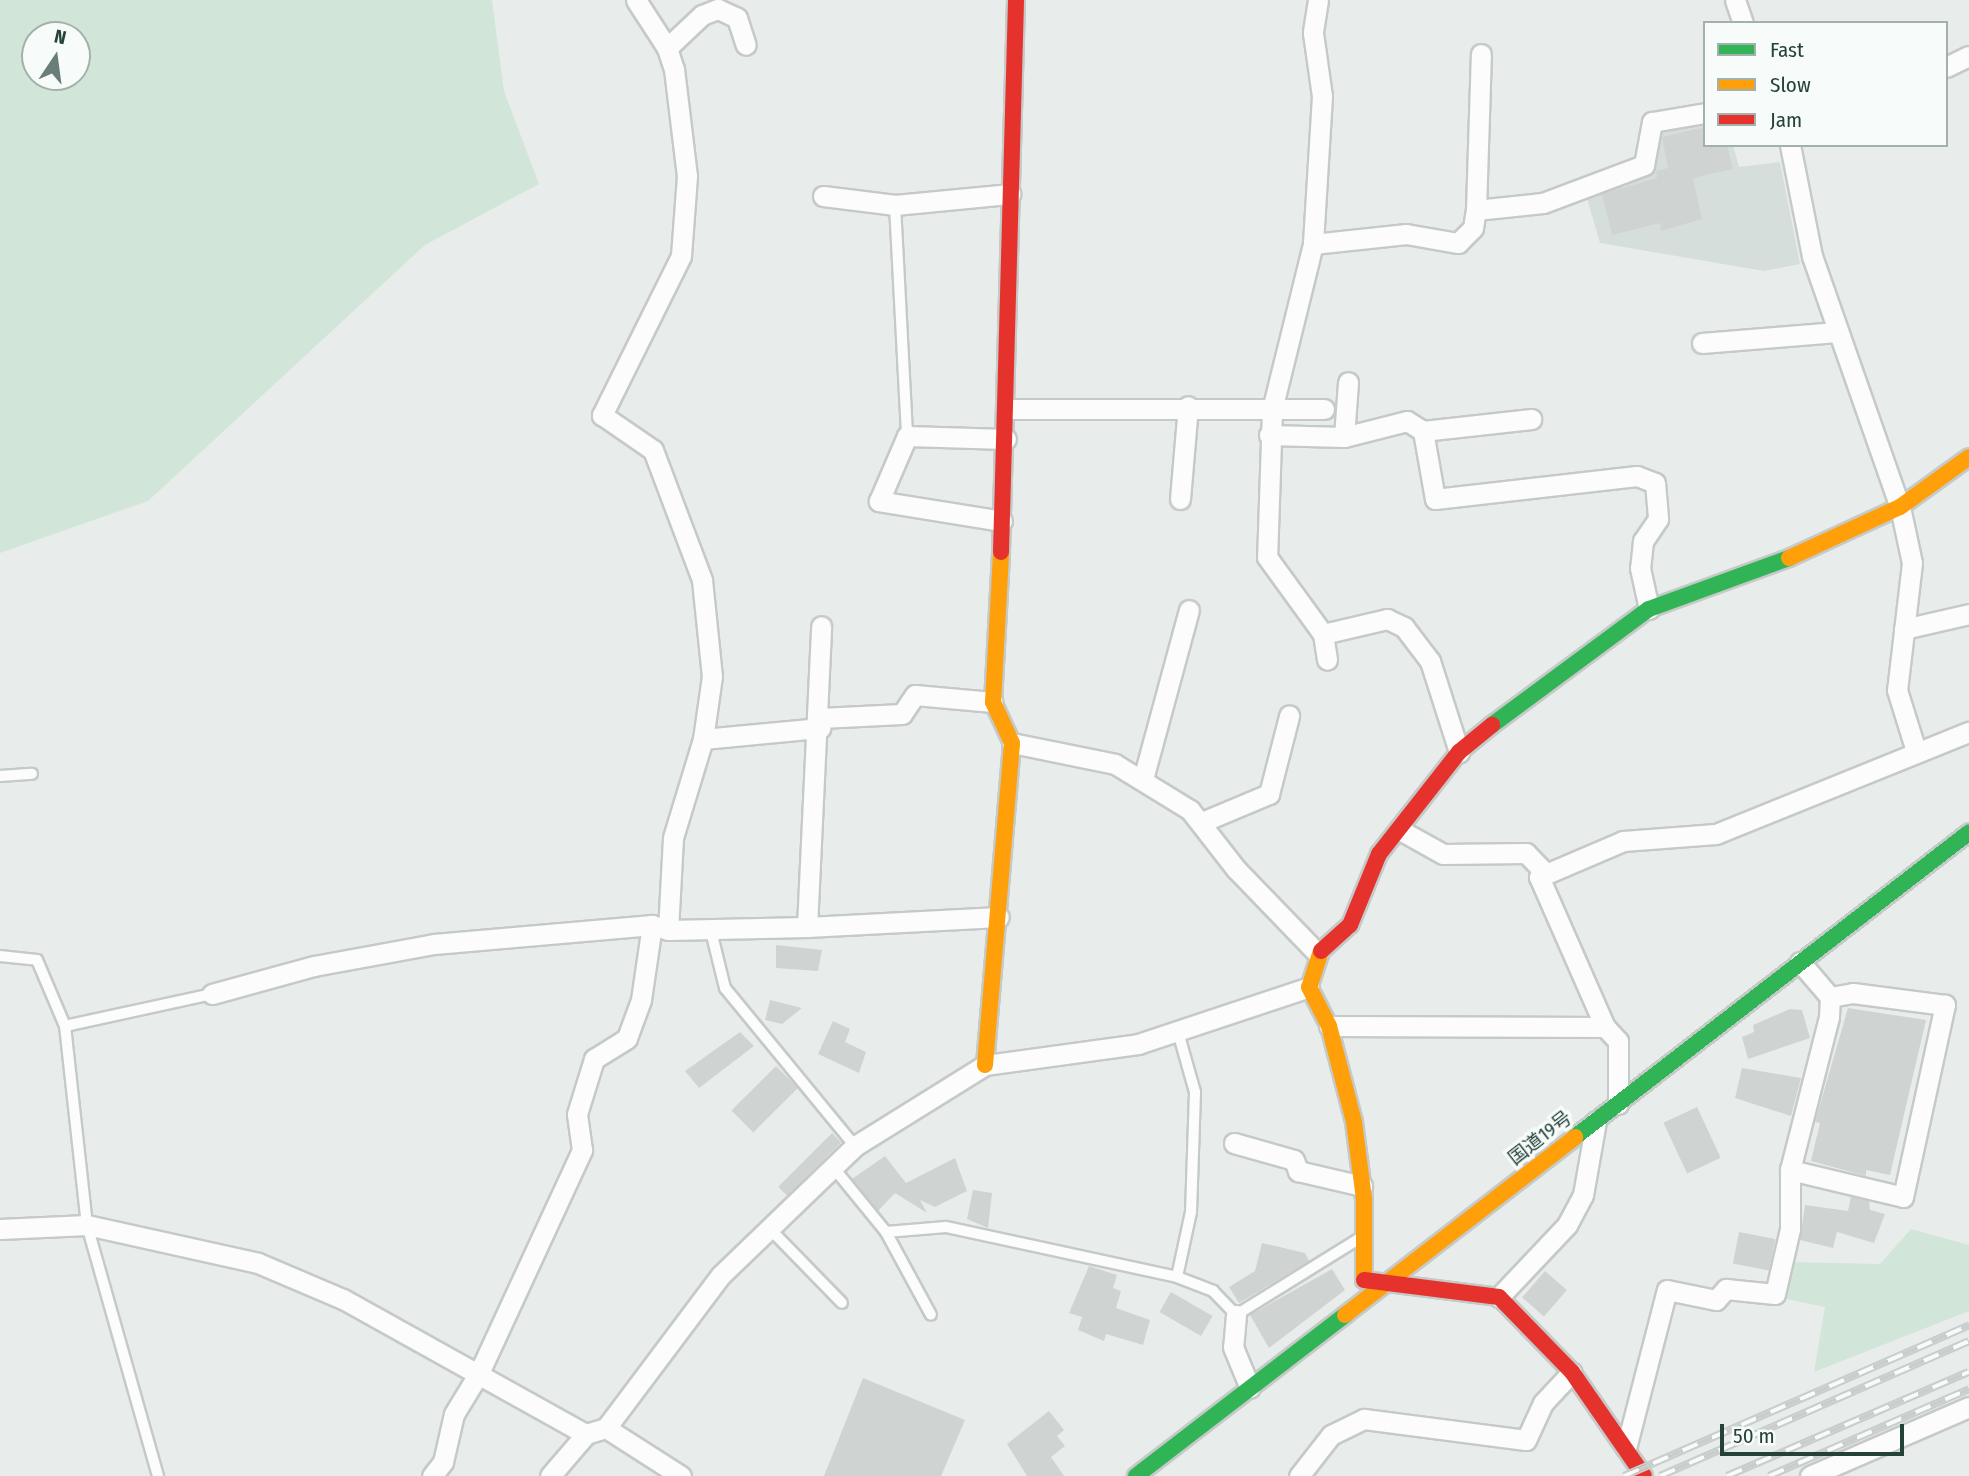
<!DOCTYPE html>
<meta charset="utf-8">
<style>
body{margin:0}
#map{position:relative;width:1969px;height:1476px;overflow:hidden;background:#e8edeb;font-family:"Fira Sans Condensed","Noto Sans JP",sans-serif}
div>[style]{position:absolute}
[style*='--x']{left:calc(var(--x)*1px);top:calc(var(--y)*1px);width:calc(var(--w)*1px);rotate:calc(var(--a)*1deg)}
.built>*{inset:0;background:#d6dedb}
.green>*{inset:0;background:#d1e6d8}
.building>*{inset:0;background:#cfd4d2;transform-origin:0 0}
.roads{filter:drop-shadow(2px 0 #c5cac8) drop-shadow(-2px 0 #c5cac8) drop-shadow(0 2px #c5cac8) drop-shadow(0 -2px #c5cac8)}
.lane>*{height:10px;margin:-5px;padding:0 5px;transform-origin:5px;border-radius:5px;background:#fcfcfc}
.street>*{height:19px;margin:-9.5px;padding:0 9.5px;transform-origin:9.5px;border-radius:9.5px;background:#fcfcfc}
.fast>*{height:16px;margin:-8px;padding:0 8px;transform-origin:8px;border-radius:8px;background:#30b455}
.slow>*{height:16px;margin:-8px;padding:0 8px;transform-origin:8px;border-radius:8px;background:#ff9f0a}
.jam>*{height:16px;margin:-8px;padding:0 8px;transform-origin:8px;border-radius:8px;background:#e5322d}
.rail>*{height:8px;margin-top:-4px;transform-origin:0;background:repeating-linear-gradient(90deg,#f7fbf9 0 16px,#c9cdcc 0 32px);box-sizing:border-box;border-block:2px solid #c9cdcc}
span{translate:-50% -50%;white-space:nowrap;text-align:center;line-height:1.15;-webkit-text-stroke:7px #f7fbf9;paint-order:stroke}
.street-label{font-size:19px;color:#24423a}
.legend{position:absolute;left:1703px;top:21px;width:245px;height:126px;box-sizing:border-box;background:#f7fbf9;border:2px solid #a3b1ad;margin:0;padding:9px 12px;list-style:none;font-size:21px;color:#24423a}
.legend li{display:flex;align-items:center;gap:14px;height:35px}
.legend b{width:35px;border:2px solid #a3b1ad}
.north{position:absolute;left:21px;top:21px;width:70px;height:70px;box-sizing:border-box;background:#f7fbf9;border:2px solid #a3b1ad;border-radius:50%;rotate:13deg;font-size:19px;font-weight:700;line-height:28px;text-align:center;color:#24423a}
.north::after{content:'';display:block;margin:auto;width:24px;height:32px;background:#697e78;clip-path:polygon(50% 0,100% 100%,50% 72%,0 100%)}
.scale{position:absolute;left:1720px;top:1424px;width:184px;height:32px;box-sizing:border-box;border:4px solid #24423a;border-top:0;padding-left:9px;font-size:21px;line-height:24px;white-space:nowrap;color:#24423a;-webkit-text-stroke:5px #f7fbf9;paint-order:stroke}
</style>
<div id="map">
<div class="built">
<i style="clip-path:polygon(1705px 120px,1705px 145px,1733px 145px,1739px 167px,1780px 162px,1800px 264px,1764px 271px,1600px 243px,1586px 195px,1651px 171px,1659px 127px)"></i>
</div>
<div class="green">
<i style="clip-path:polygon(evenodd,0 0,492px 0,504px 91px,539px 184px,425px 245px,148px 501px,0 553px,0 0,35px 35px,77px 35px,77px 77px,35px 77px,35px 35px)"></i>
<i style="clip-path:polygon(1911px 1229px,1969px 1245px,1969px 1311px,1814px 1372px,1825px 1307px,1786px 1299px,1790px 1262px,1880px 1264px)"></i>
</div>
<div class="building">
<i style="clip-path:polygon(1705px 127px,1705px 145px,1727px 145px,1733px 169px,1693px 178px,1702px 219px,1661px 231px,1660px 223px,1612px 235px,1602px 194px,1657px 178px,1656px 171px,1668px 168px,1662px 137px)"></i>
<i style="clip-path:polygon(776px 945px,822px 950px,818px 971px,776px 968px)"></i>
<i style="clip-path:polygon(770px 1000px,802px 1008px,782px 1024px,765px 1020px)"></i>
<i style="clip-path:polygon(1848px 1008px,1926px 1020px,1890px 1175px,1866px 1170px,1866px 1176px,1811px 1161px,1820px 1123px,1815px 1122px)"></i>
<i style="clip-path:polygon(1790px 1009px,1802px 1010px,1810px 1038px,1748px 1059px,1742px 1037px,1754px 1032px,1753px 1025px)"></i>
<i style="clip-path:polygon(833px 1021px,850px 1029px,845px 1042px,866px 1052px,859px 1073px,818px 1054px)"></i>
<i style="clip-path:polygon(740px 1032px,754px 1046px,699px 1088px,685px 1071px)"></i>
<i style="left:776px;top:1066px;width:31px;height:63px;rotate:45deg"></i>
<i style="clip-path:polygon(1742px 1068px,1801px 1078px,1791px 1116px,1735px 1098px)"></i>
<i style="left:1697px;top:1107px;width:56px;height:37px;rotate:65deg"></i>
<i style="left:832px;top:1133px;width:13px;height:76px;rotate:45deg"></i>
<i style="clip-path:polygon(885px 1156px,906px 1183px,955px 1158px,967px 1191px,935px 1207px,920px 1200px,927px 1213px,895px 1193px,878px 1211px,852px 1179px)"></i>
<i style="clip-path:polygon(973px 1190px,992px 1193px,988px 1228px,967px 1219px)"></i>
<i style="clip-path:polygon(1851px 1197px,1869px 1201px,1870px 1210px,1885px 1214px,1874px 1243px,1837px 1232px,1833px 1248px,1800px 1240px,1805px 1205px,1848px 1211px)"></i>
<i style="left:1739px;top:1232px;width:37px;height:32px;rotate:11deg"></i>
<i style="clip-path:polygon(1262px 1243px,1305px 1253px,1309px 1261px,1239px 1303px,1229px 1287px,1255px 1271px)"></i>
<i style="clip-path:polygon(1089px 1266px,1117px 1275px,1113px 1288px,1121px 1291px,1116px 1308px,1150px 1320px,1143px 1345px,1106px 1334px,1104px 1341px,1078px 1330px,1082px 1317px,1069px 1313px)"></i>
<i style="clip-path:polygon(1332px 1269px,1345px 1290px,1269px 1348px,1250px 1315px)"></i>
<i style="left:1545px;top:1271px;width:29px;height:35px;rotate:41deg"></i>
<i style="left:1171px;top:1292px;width:48px;height:23px;rotate:30deg"></i>
<i style="clip-path:polygon(863px 1378px,965px 1420px,941px 1476px,824px 1476px)"></i>
<i style="clip-path:polygon(1049px 1411px,1064px 1430px,1057px 1436px,1065px 1446px,1051px 1457px,1064px 1476px,1027px 1476px,1007px 1444px)"></i>
</div>
<div class="roads">
<div class="lane">
<i style="--x:895;--y:205;--w:231;--a:87"></i>
<i style="--x:0;--y:776;--w:32;--a:-4"></i>
<i style="--x:710;--y:927;--w:63;--a:76.2"></i>
<i style="--x:725;--y:988;--w:205;--a:50.6"></i>
<i style="--x:0;--y:956;--w:37;--a:6"></i>
<i style="--x:37;--y:960;--w:72;--a:67"></i>
<i style="--x:1178;--y:1032;--w:62;--a:74.2"></i>
<i style="--x:1195;--y:1092;--w:120;--a:91.9"></i>
<i style="--x:1191;--y:1212;--w:66;--a:102.2"></i>
<i style="--x:1177;--y:1277;--w:39;--a:21"></i>
<i style="--x:1213;--y:1291;--w:33;--a:46"></i>
<i style="--x:1236;--y:1315;--w:146;--a:-31.8"></i>
<i style="--x:833;--y:1167;--w:84;--a:50.8"></i>
<i style="--x:886;--y:1232;--w:60;--a:-4.8"></i>
<i style="--x:946;--y:1227;--w:236;--a:12.2"></i>
<i style="--x:770;--y:1229;--w:103;--a:45.8"></i>
<i style="--x:886;--y:1232;--w:94;--a:61.5"></i>
<i style="--x:158;--y:1476;--w:261;--a:-105.8"></i>
<i style="--x:87;--y:1225;--w:200;--a:-96.3"></i>
<i style="--x:65;--y:1026;--w:150;--a:-12.3"></i>
</div>
<div class="street">
<i style="--x:636;--y:0;--w:57;--a:57.1"></i>
<i style="--x:667;--y:48;--w:22;--a:72"></i>
<i style="--x:674;--y:69;--w:108;--a:83.1"></i>
<i style="--x:687;--y:176;--w:80;--a:94.3"></i>
<i style="--x:681;--y:256;--w:178;--a:116.4"></i>
<i style="--x:602;--y:415;--w:62;--a:34.5"></i>
<i style="--x:653;--y:450;--w:139;--a:69.3"></i>
<i style="--x:702;--y:580;--w:97;--a:84.1"></i>
<i style="--x:712;--y:676;--w:64;--a:98.1"></i>
<i style="--x:703;--y:739;--w:103;--a:106.9"></i>
<i style="--x:673;--y:838;--w:92;--a:93.1"></i>
<i style="--x:1318;--y:0;--w:33;--a:99"></i>
<i style="--x:1313;--y:33;--w:64;--a:81.9"></i>
<i style="--x:1322;--y:96;--w:148;--a:93.5"></i>
<i style="--x:1313;--y:244;--w:171;--a:103.9"></i>
<i style="--x:1272;--y:410;--w:147;--a:91.9"></i>
<i style="--x:1267;--y:557;--w:95;--a:54"></i>
<i style="--x:1323;--y:634;--w:66;--a:-13.2"></i>
<i style="--x:1387;--y:619;--w:19;--a:25"></i>
<i style="--x:1404;--y:627;--w:43;--a:52.6"></i>
<i style="--x:1430;--y:661;--w:96;--a:72.3"></i>
<i style="--x:1735;--y:0;--w:24;--a:71"></i>
<i style="--x:667;--y:48;--w:48;--a:-43.3"></i>
<i style="--x:702;--y:15;--w:17;--a:-21"></i>
<i style="--x:718;--y:9;--w:21;--a:25"></i>
<i style="--x:737;--y:18;--w:28;--a:72"></i>
<i style="--x:1946;--y:67;--w:25;--a:-26"></i>
<i style="--x:1790;--y:145;--w:113;--a:78.8"></i>
<i style="--x:1812;--y:256;--w:266;--a:70.7"></i>
<i style="--x:1900;--y:507;--w:57;--a:77.9"></i>
<i style="--x:1912;--y:563;--w:128;--a:96.7"></i>
<i style="--x:1897;--y:690;--w:64;--a:72.7"></i>
<i style="--x:823;--y:196;--w:73;--a:7.1"></i>
<i style="--x:895;--y:205;--w:116;--a:-5.5"></i>
<i style="--x:1476;--y:210;--w:156;--a:-88.2"></i>
<i style="--x:1313;--y:244;--w:94;--a:-6.1"></i>
<i style="--x:1406;--y:234;--w:53;--a:9.8"></i>
<i style="--x:1458;--y:243;--w:21;--a:-45"></i>
<i style="--x:1473;--y:228;--w:18;--a:-81"></i>
<i style="--x:1476;--y:210;--w:67;--a:-6"></i>
<i style="--x:1543;--y:203;--w:108;--a:-20.6"></i>
<i style="--x:1644;--y:165;--w:44;--a:-79.5"></i>
<i style="--x:1652;--y:122;--w:54;--a:-9.6"></i>
<i style="--x:1702;--y:343;--w:135;--a:-4.7"></i>
<i style="--x:1009;--y:409;--w:315;--a:0"></i>
<i style="--x:1423;--y:431;--w:109;--a:-6.3"></i>
<i style="--x:1269;--y:435;--w:75;--a:1.5"></i>
<i style="--x:1344;--y:437;--w:65;--a:-14.3"></i>
<i style="--x:1407;--y:421;--w:19;--a:32"></i>
<i style="--x:1423;--y:431;--w:69;--a:80"></i>
<i style="--x:1435;--y:499;--w:203;--a:-6.5"></i>
<i style="--x:1637;--y:476;--w:19;--a:21"></i>
<i style="--x:1655;--y:483;--w:36;--a:85"></i>
<i style="--x:1658;--y:519;--w:27;--a:124"></i>
<i style="--x:1643;--y:541;--w:27;--a:96"></i>
<i style="--x:1640;--y:568;--w:42;--a:77.6"></i>
<i style="--x:1344;--y:437;--w:55;--a:-85.8"></i>
<i style="--x:1180;--y:499;--w:93;--a:-85.1"></i>
<i style="--x:1002;--y:521;--w:125;--a:-170.8"></i>
<i style="--x:879;--y:501;--w:71;--a:-66.7"></i>
<i style="--x:907;--y:436;--w:99;--a:1.7"></i>
<i style="--x:1904;--y:629;--w:67;--a:-13"></i>
<i style="--x:1323;--y:634;--w:26;--a:81"></i>
<i style="--x:820;--y:718;--w:82;--a:-2.8"></i>
<i style="--x:902;--y:714;--w:23;--a:-56"></i>
<i style="--x:915;--y:695;--w:78;--a:5.1"></i>
<i style="--x:703;--y:739;--w:118;--a:-5.4"></i>
<i style="--x:1012;--y:743;--w:105;--a:11.5"></i>
<i style="--x:1115;--y:764;--w:88;--a:31.5"></i>
<i style="--x:1190;--y:810;--w:75;--a:52.1"></i>
<i style="--x:1236;--y:869;--w:118;--a:46"></i>
<i style="--x:1143;--y:779;--w:175;--a:-74.8"></i>
<i style="--x:1202;--y:822;--w:73;--a:-22.7"></i>
<i style="--x:1269;--y:794;--w:81;--a:-75.6"></i>
<i style="--x:1400;--y:830;--w:49;--a:29.2"></i>
<i style="--x:1443;--y:854;--w:83;--a:-0.7"></i>
<i style="--x:1526;--y:853;--w:29;--a:46"></i>
<i style="--x:807;--y:927;--w:301;--a:-87.3"></i>
<i style="--x:1800;--y:962;--w:46;--a:49.4"></i>
<i style="--x:1830;--y:997;--w:20;--a:93"></i>
<i style="--x:1829;--y:1017;--w:158;--a:104.3"></i>
<i style="--x:1790;--y:1170;--w:116;--a:13.4"></i>
<i style="--x:1903;--y:1197;--w:197;--a:-77.7"></i>
<i style="--x:1945;--y:1005;--w:93;--a:-172.6"></i>
<i style="--x:1853;--y:993;--w:23;--a:170"></i>
<i style="--x:212;--y:994;--w:106;--a:-15.4"></i>
<i style="--x:314;--y:966;--w:122;--a:-10.4"></i>
<i style="--x:434;--y:944;--w:219;--a:-5"></i>
<i style="--x:652;--y:925;--w:17;--a:17"></i>
<i style="--x:668;--y:930;--w:139;--a:-1.2"></i>
<i style="--x:807;--y:927;--w:192;--a:-3"></i>
<i style="--x:1329;--y:1026;--w:276;--a:0.2"></i>
<i style="--x:1605;--y:1027;--w:19;--a:47"></i>
<i style="--x:1618;--y:1041;--w:63;--a:90"></i>
<i style="--x:1605;--y:1027;--w:164;--a:-113.7"></i>
<i style="--x:1539;--y:877;--w:91;--a:-23.2"></i>
<i style="--x:1623;--y:841;--w:93;--a:-4.3"></i>
<i style="--x:1716;--y:834;--w:273;--a:-22"></i>
<i style="--x:1234;--y:1143;--w:62;--a:15.8"></i>
<i style="--x:1294;--y:1160;--w:12;--a:70"></i>
<i style="--x:1298;--y:1171;--w:66;--a:13.2"></i>
<i style="--x:0;--y:1229;--w:87;--a:-2.6"></i>
<i style="--x:87;--y:1225;--w:175;--a:12.5"></i>
<i style="--x:258;--y:1263;--w:92;--a:23"></i>
<i style="--x:343;--y:1299;--w:278;--a:29.1"></i>
<i style="--x:1499;--y:1297;--w:99;--a:-46.6"></i>
<i style="--x:1567;--y:1225;--w:34;--a:-62"></i>
<i style="--x:1583;--y:1195;--w:75;--a:-80"></i>
<i style="--x:1236;--y:1315;--w:32;--a:95"></i>
<i style="--x:1233;--y:1347;--w:44;--a:67.5"></i>
<i style="--x:606;--y:1428;--w:89;--a:32.6"></i>
<i style="--x:1626;--y:1448;--w:163;--a:-75.5"></i>
<i style="--x:1667;--y:1290;--w:50;--a:11.5"></i>
<i style="--x:1716;--y:1300;--w:15;--a:-48"></i>
<i style="--x:1726;--y:1289;--w:49;--a:5.8"></i>
<i style="--x:1775;--y:1294;--w:67;--a:-77"></i>
<i style="--x:1790;--y:1229;--w:59;--a:-90"></i>
<i style="--x:432;--y:1476;--w:18;--a:-52"></i>
<i style="--x:443;--y:1462;--w:49;--a:-77.1"></i>
<i style="--x:454;--y:1414;--w:48;--a:-58.6"></i>
<i style="--x:479;--y:1373;--w:246;--a:-65.2"></i>
<i style="--x:582;--y:1150;--w:36;--a:-98"></i>
<i style="--x:577;--y:1114;--w:58;--a:-72.8"></i>
<i style="--x:594;--y:1059;--w:39;--a:-32"></i>
<i style="--x:627;--y:1038;--w:40;--a:-69.8"></i>
<i style="--x:641;--y:1000;--w:76;--a:-81.7"></i>
<i style="--x:550;--y:1476;--w:55;--a:-49.4"></i>
<i style="--x:586;--y:1434;--w:21;--a:-17"></i>
<i style="--x:606;--y:1428;--w:191;--a:-53.1"></i>
<i style="--x:721;--y:1275;--w:186;--a:-43.9"></i>
<i style="--x:855;--y:1146;--w:153;--a:-31.9"></i>
<i style="--x:985;--y:1065;--w:154;--a:-7.8"></i>
<i style="--x:1138;--y:1044;--w:180;--a:-18.4"></i>
<i style="--x:1299;--y:1476;--w:52;--a:-52"></i>
<i style="--x:1331;--y:1435;--w:37;--a:-26"></i>
<i style="--x:1364;--y:1419;--w:163;--a:7.4"></i>
<i style="--x:1526;--y:1440;--w:41;--a:-65.3"></i>
<i style="--x:1543;--y:1403;--w:42;--a:-46.9"></i>
<i style="--x:1810;--y:1476;--w:173;--a:-23.5"></i>
</div>
<div class="fast">
<i style="--x:1492;--y:725;--w:195;--a:-36.5"></i>
<i style="--x:1649;--y:609;--w:149;--a:-20"></i>
<i style="--x:1575;--y:1137;--w:498;--a:-37.7"></i>
<i style="--x:1136;--y:1476;--w:264;--a:-37.6"></i>
</div>
<div class="slow">
<i style="--x:1789;--y:558;--w:122;--a:-24.7"></i>
<i style="--x:1900;--y:507;--w:85;--a:-35.9"></i>
<i style="--x:1321;--y:951;--w:38;--a:108"></i>
<i style="--x:1309;--y:987;--w:44;--a:62.9"></i>
<i style="--x:1329;--y:1026;--w:99;--a:75.4"></i>
<i style="--x:1354;--y:1122;--w:78;--a:82.6"></i>
<i style="--x:1364;--y:1199;--w:81;--a:90"></i>
<i style="--x:985;--y:1065;--w:323;--a:-85.2"></i>
<i style="--x:1012;--y:743;--w:45;--a:-114.9"></i>
<i style="--x:993;--y:702;--w:150;--a:-86.9"></i>
<i style="--x:1345;--y:1315;--w:291;--a:-37.7"></i>
</div>
<div class="jam">
<i style="--x:1001;--y:552;--w:552;--a:-88.44"></i>
<i style="--x:1321;--y:951;--w:39;--a:-42"></i>
<i style="--x:1350;--y:925;--w:77;--a:-67.8"></i>
<i style="--x:1379;--y:854;--w:130;--a:-51.9"></i>
<i style="--x:1459;--y:752;--w:43;--a:-39.3"></i>
<i style="--x:1364;--y:1280;--w:136;--a:7.2"></i>
<i style="--x:1499;--y:1297;--w:105;--a:45.8"></i>
<i style="--x:1572;--y:1372;--w:126;--a:55.3"></i>
</div>
</div>
<div class="rail">
<i style="--x:1624;--y:1476;--w:377;--a:-23.6"></i>
<i style="--x:1660;--y:1476;--w:337;--a:-23.6"></i>
<i style="--x:1727;--y:1476;--w:263;--a:-23.3"></i>
<i style="--x:1769;--y:1476;--w:218;--a:-23.5"></i>
</div>
<div class="street-label">
<span style="left:1540px;top:1138px;rotate:-38deg">国道19号</span>
</div>
<ul class="legend">
<li><b style="height:9px;background:#30b455"></b>Fast</li>
<li><b style="height:9px;background:#ff9f0a"></b>Slow</li>
<li><b style="height:9px;background:#e5322d"></b>Jam</li>
</ul>
<div class="north">N</div>
<div class="scale">50 m</div>
</div>
